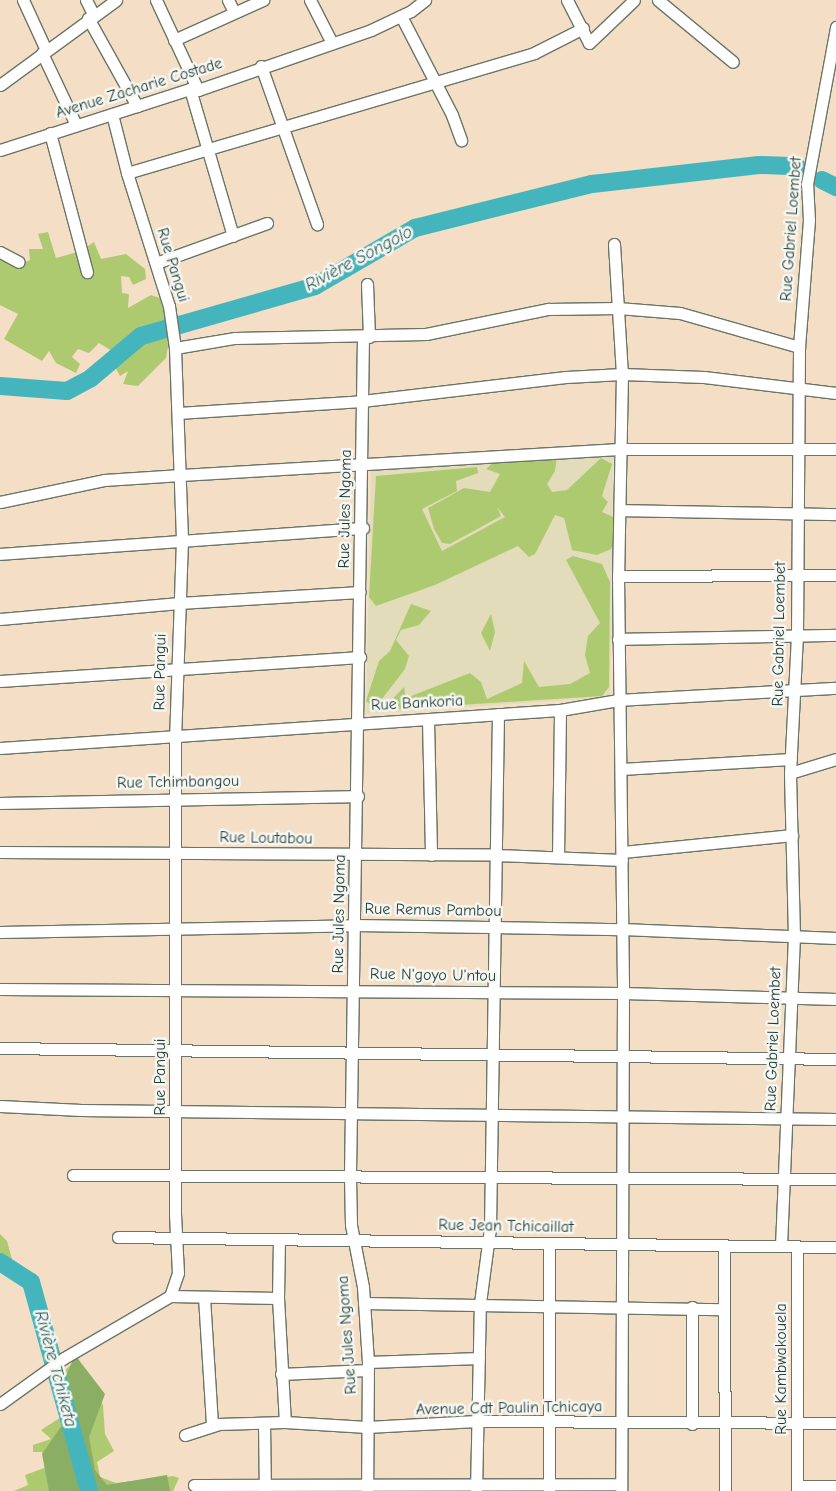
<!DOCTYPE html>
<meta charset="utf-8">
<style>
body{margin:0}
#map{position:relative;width:836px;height:1491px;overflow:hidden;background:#f4dec5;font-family:"Comic Neue",sans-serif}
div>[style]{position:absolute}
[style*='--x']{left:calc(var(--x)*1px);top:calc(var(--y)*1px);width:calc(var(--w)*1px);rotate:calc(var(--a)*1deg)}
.built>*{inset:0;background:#e2dcba}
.green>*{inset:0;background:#aeca71}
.forest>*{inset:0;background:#8aae63}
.river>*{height:18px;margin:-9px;padding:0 9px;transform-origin:9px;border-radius:9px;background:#45b5bd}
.roads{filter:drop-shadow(1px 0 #6a7567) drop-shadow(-1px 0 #6a7567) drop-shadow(0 1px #6a7567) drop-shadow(0 -1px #6a7567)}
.minor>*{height:11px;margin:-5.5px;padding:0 5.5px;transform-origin:5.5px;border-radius:5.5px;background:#fff}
span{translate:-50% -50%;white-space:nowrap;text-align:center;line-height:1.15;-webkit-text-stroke:5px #f6f6f2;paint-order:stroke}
.street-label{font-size:16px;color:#1f3d34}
.water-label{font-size:18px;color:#2a615d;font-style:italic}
</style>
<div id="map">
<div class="built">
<i style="clip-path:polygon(613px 452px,610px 697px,366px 714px,371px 469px)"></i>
</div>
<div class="green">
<i style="clip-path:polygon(48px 232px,56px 258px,81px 251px,94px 242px,101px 259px,126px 254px,145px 269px,146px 279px,133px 285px,129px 277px,121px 276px,122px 293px,129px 294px,128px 308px,151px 295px,160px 298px,167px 324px,168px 347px,166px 358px,138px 386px,123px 384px,128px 371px,120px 376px,112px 361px,105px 366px,101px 363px,112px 351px,99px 343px,89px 353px,78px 349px,72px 357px,80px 364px,76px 373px,56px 363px,49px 351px,42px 361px,4px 339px,18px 314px,0 305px,0 257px,21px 264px,30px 260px,29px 249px,43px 249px,38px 234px)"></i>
<i style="clip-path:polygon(557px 456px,555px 471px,547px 484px,552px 492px,567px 490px,601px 458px,612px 464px,602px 496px,608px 502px,602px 512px,624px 522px,611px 549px,597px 555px,572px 550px,564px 518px,555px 515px,535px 554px,529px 557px,518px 546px,435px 585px,376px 606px,369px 597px,376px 476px,477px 467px,478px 473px,456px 481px,457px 491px,422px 509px,442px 551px,505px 517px,497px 507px,501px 516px,450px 544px,442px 543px,434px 529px,428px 508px,464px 488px,490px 492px,500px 474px,486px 469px,495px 461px)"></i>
<i style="clip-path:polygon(573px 556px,602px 564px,610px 582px,609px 687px,602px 696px,382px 710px,404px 687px,406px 698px,470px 673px,481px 682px,487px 699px,522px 683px,524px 661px,539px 687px,570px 684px,590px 673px,585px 655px,588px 636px,600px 623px,566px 560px)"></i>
<i style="clip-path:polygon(411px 604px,431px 611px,419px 625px,401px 630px,396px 640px,409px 656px,405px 669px,375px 708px,366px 701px,379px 661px,390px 651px)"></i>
<i style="clip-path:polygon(491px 614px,495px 632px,490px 651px,481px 633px)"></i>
<i style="clip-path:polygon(0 1234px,7px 1241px,13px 1263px,0 1256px)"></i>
<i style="clip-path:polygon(78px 1358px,103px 1405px,105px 1434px,114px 1451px,97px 1462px,100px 1477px,116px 1483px,173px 1476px,179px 1478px,173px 1491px,14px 1491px,28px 1485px,25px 1475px,47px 1467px,42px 1452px,33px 1452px,33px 1445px,51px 1439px,41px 1430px,66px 1414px,62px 1373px)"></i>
</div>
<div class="forest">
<i style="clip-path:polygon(75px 1355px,105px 1394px,89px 1437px,95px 1470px,107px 1485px,167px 1475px,170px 1491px,49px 1491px,42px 1454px,65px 1421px,66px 1376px)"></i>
</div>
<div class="river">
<i style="--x:822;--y:180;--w:16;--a:27"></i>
<i style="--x:0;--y:386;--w:67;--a:4.3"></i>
<i style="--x:67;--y:391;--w:27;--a:-28"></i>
<i style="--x:91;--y:378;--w:65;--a:-40"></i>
<i style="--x:141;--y:336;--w:181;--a:-16"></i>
<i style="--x:315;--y:286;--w:116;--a:-30.1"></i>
<i style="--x:415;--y:228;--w:182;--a:-14"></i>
<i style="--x:592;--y:184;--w:168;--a:-6.5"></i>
<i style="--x:759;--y:165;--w:38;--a:2"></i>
<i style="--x:0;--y:1262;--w:37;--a:33"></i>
<i style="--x:31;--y:1282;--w:217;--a:74.5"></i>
</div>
<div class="roads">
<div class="minor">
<i style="--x:23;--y:0;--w:55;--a:65.3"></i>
<i style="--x:86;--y:0;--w:16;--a:63"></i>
<i style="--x:156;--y:0;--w:99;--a:65"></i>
<i style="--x:228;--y:0;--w:13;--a:63"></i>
<i style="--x:310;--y:0;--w:48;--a:62.9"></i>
<i style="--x:567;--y:0;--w:48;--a:62.9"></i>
<i style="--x:589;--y:43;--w:62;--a:-43.7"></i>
<i style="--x:658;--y:0;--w:97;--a:39.6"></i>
<i style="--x:401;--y:16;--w:111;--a:62.7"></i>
<i style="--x:452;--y:115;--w:27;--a:70"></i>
<i style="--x:88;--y:18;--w:101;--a:60.9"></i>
<i style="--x:174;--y:40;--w:98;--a:-24.2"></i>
<i style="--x:42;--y:53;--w:80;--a:64.7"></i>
<i style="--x:261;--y:66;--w:168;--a:70.5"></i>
<i style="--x:0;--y:85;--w:144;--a:-36.2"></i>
<i style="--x:190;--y:89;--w:153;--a:73.7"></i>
<i style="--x:112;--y:114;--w:61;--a:75.7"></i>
<i style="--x:127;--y:173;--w:139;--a:72.5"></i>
<i style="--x:169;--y:306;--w:42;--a:81.9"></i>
<i style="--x:175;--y:348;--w:192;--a:87.9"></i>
<i style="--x:182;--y:540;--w:196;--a:92"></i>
<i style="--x:175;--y:736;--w:478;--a:90"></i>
<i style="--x:175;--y:1214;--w:59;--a:87.1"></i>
<i style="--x:178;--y:1273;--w:24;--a:109"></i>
<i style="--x:50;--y:133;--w:144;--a:75.1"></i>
<i style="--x:0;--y:150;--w:200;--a:-17.8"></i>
<i style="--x:190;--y:89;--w:8;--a:7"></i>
<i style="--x:198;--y:90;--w:183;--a:-19.1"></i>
<i style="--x:371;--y:30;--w:44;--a:-25.4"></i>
<i style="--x:411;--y:11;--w:18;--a:-38"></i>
<i style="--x:127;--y:173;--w:424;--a:-16.4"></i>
<i style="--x:534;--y:53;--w:55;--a:-27"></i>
<i style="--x:614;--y:244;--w:130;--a:86.5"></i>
<i style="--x:622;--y:374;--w:202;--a:91.1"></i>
<i style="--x:618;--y:576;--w:417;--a:89.3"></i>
<i style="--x:623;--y:993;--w:498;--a:90.2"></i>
<i style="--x:0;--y:252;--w:21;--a:28"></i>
<i style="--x:156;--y:263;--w:118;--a:-19.8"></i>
<i style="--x:367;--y:284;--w:53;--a:87.8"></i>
<i style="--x:363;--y:337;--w:840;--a:90.89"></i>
<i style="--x:350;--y:1177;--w:48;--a:88.8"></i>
<i style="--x:351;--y:1225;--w:63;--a:79"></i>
<i style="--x:363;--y:1287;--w:75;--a:86.2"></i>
<i style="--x:368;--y:1362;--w:129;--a:90.4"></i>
<i style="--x:175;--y:348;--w:61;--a:-9.5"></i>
<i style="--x:235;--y:338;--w:191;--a:-1.2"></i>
<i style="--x:426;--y:334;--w:125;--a:-11.6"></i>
<i style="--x:548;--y:309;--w:70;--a:-0.8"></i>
<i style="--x:618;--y:308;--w:62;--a:4.6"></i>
<i style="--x:680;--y:313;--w:124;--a:15.9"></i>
<i style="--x:178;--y:413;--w:184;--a:-3.7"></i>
<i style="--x:362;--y:401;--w:205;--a:-6.7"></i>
<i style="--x:566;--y:377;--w:56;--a:-3.1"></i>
<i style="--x:622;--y:374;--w:82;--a:2.1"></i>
<i style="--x:704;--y:377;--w:133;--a:6.9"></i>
<i style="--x:0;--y:502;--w:106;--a:-11.9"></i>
<i style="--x:104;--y:480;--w:77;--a:-3.7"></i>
<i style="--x:181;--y:475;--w:443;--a:-3.4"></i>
<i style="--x:623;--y:449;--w:213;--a:0"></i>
<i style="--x:621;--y:510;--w:215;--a:1.1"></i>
<i style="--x:0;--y:554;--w:364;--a:-4.1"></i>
<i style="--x:618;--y:576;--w:218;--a:-0.3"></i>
<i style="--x:0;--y:619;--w:180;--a:-5.1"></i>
<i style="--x:179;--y:603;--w:181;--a:-3.5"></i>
<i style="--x:618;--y:639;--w:218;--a:-1.1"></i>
<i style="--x:0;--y:681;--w:361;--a:-3.8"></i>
<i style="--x:428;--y:720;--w:135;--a:88.7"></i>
<i style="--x:0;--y:748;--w:561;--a:-3.88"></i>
<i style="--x:560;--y:710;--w:59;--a:-9.8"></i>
<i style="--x:618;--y:700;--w:218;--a:-3.2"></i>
<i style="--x:621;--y:769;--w:170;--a:-3.4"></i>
<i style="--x:790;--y:773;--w:48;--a:-16.9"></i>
<i style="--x:0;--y:803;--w:358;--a:-1.1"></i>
<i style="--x:0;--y:852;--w:495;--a:0.3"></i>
<i style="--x:495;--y:855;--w:127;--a:2.3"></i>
<i style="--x:623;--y:852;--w:170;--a:-5.7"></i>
<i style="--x:558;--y:857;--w:147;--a:-89.2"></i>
<i style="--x:0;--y:932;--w:355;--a:-1.1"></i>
<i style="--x:355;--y:925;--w:267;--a:0.9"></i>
<i style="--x:622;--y:929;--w:214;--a:2.4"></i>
<i style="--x:0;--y:989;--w:623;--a:0.37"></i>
<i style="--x:623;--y:993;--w:213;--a:1.6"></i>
<i style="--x:0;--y:1048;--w:836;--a:0.75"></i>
<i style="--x:0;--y:1106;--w:81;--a:2.8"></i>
<i style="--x:81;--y:1110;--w:755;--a:0.68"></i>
<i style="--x:73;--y:1175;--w:763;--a:0.3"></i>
<i style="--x:118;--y:1237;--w:718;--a:0.8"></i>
<i style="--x:279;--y:1240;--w:58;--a:91"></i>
<i style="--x:278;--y:1298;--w:124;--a:86.8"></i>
<i style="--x:549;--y:1243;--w:248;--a:90"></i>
<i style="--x:724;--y:1245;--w:246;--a:89.8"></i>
<i style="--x:781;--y:1246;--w:309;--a:-87.6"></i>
<i style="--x:794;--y:937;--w:164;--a:-91.4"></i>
<i style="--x:790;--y:773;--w:137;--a:-87.1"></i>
<i style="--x:797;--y:636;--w:289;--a:-89.6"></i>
<i style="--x:799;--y:347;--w:127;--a:-85.5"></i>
<i style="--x:809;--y:220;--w:36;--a:-93"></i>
<i style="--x:807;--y:184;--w:160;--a:-79.5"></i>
<i style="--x:170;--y:1296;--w:108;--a:1.1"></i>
<i style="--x:204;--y:1297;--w:128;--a:86.4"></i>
<i style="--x:364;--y:1303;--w:358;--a:1"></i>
<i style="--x:692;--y:1307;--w:117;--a:90"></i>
<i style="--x:368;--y:1362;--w:111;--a:-2.1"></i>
<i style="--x:281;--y:1374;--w:87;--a:-2.6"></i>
<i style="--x:0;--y:1404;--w:79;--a:-35.7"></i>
<i style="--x:64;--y:1358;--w:123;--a:-30.3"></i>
<i style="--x:264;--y:1423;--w:68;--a:89.2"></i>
<i style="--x:185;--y:1435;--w:35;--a:-18"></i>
<i style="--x:218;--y:1424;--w:67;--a:-1.7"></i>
<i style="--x:285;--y:1422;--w:82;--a:3.5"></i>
<i style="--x:367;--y:1427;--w:110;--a:-3.1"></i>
<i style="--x:477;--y:1421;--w:359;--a:0.3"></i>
<i style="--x:194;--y:1485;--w:427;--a:-0.1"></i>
<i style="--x:797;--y:1486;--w:39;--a:0"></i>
<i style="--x:476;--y:1491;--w:188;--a:-88.8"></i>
<i style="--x:480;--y:1303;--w:76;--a:-82.4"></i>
<i style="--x:490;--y:1228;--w:514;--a:-89.11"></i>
<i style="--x:797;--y:1491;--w:244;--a:-90"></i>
</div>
</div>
<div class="street-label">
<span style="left:139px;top:88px;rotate:-17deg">Avenue Zacharie Costade</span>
<span style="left:791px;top:229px;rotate:-86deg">Rue Gabriel Loembet</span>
<span style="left:173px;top:265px;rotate:73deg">Rue Pangui</span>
<span style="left:345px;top:509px;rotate:-89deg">Rue Jules Ngoma</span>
<span style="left:779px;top:634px;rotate:-89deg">Rue Gabriel Loembet</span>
<span style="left:160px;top:672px;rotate:-89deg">Rue Pangui</span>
<span style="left:417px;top:703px;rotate:-3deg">Rue Bankoria</span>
<span style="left:178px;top:782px;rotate:-1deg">Rue Tchimbangou</span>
<span style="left:266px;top:838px;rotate:1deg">Rue Loutabou</span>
<span style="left:433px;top:910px;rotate:1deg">Rue Remus Pambou</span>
<span style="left:339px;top:914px;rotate:-89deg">Rue Jules Ngoma</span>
<span style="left:433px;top:975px;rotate:1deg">Rue N'goyo U'ntou</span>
<span style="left:773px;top:1039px;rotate:-88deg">Rue Gabriel Loembet</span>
<span style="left:160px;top:1077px;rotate:-90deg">Rue Pangui</span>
<span style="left:506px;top:1226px;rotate:1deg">Rue Jean Tchicaillat</span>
<span style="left:347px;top:1335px;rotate:-94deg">Rue Jules Ngoma</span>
<span style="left:781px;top:1369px;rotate:-90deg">Rue Kambwakouela</span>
<span style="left:509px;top:1408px;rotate:-1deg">Avenue Cdt Paulin Tchicaya</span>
</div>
<div class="water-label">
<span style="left:359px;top:259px;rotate:-28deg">Rivière Songolo</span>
<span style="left:55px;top:1369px;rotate:75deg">Rivière Tchiketa</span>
</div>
</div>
